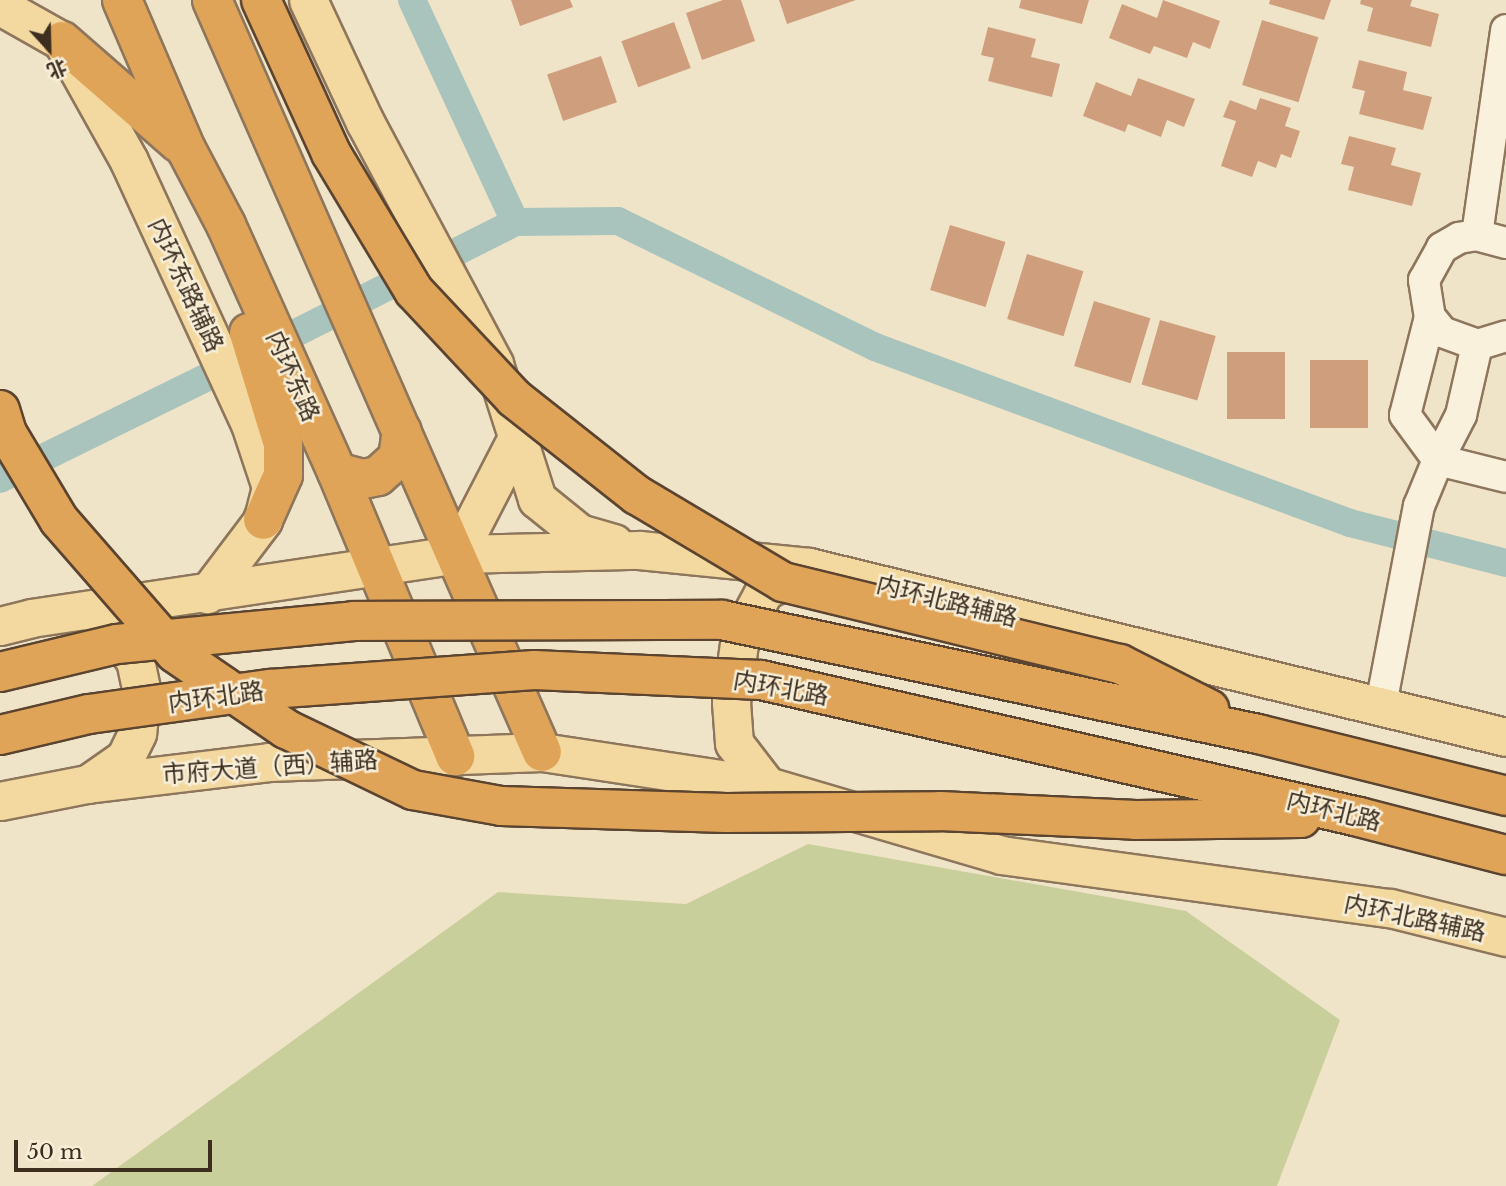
<!DOCTYPE html>
<meta charset="utf-8">
<style>
body{margin:0}
#map{position:relative;width:1506px;height:1186px;overflow:hidden;background:#f0e4c8;font-family:"Libre Baskerville","Noto Sans SC",serif}
div>[style]{position:absolute}
[style*='--x']{left:calc(var(--x)*1px);top:calc(var(--y)*1px);width:calc(var(--w)*1px);rotate:calc(var(--a)*1deg)}
.green>*{inset:0;background:#c9cf9b}
.canal>*{height:28px;margin:-14px;padding:0 14px;transform-origin:14px;border-radius:14px;background:#a9c4bc}
.building>*{inset:0;background:#cf9f7d;transform-origin:0 0}
.roads{filter:drop-shadow(2px 0 #8d765c) drop-shadow(-2px 0 #8d765c) drop-shadow(0 2px #8d765c) drop-shadow(0 -2px #8d765c)}
.minor>*{height:30px;margin:-15px;padding:0 15px;transform-origin:15px;border-radius:15px;background:#faf1dc}
.major>*{height:37px;margin:-18.5px;padding:0 18.5px;transform-origin:18.5px;border-radius:18.5px;background:#f3d9a0}
.highway>*{height:38px;margin:-19px;padding:0 19px;transform-origin:19px;border-radius:19px;background:#e0a458}
.bridges{filter:drop-shadow(2px 0 #5b4430) drop-shadow(-2px 0 #5b4430) drop-shadow(0 2px #5b4430) drop-shadow(0 -2px #5b4430)}
.highway-bridge>*{height:38px;margin:-19px;padding:0 19px;transform-origin:19px;border-radius:19px;background:#e0a458}
span{translate:-50% -50%;white-space:nowrap;text-align:center;line-height:1.15;-webkit-text-stroke:5px #f7eed8;paint-order:stroke}
.street-label{font-size:24px;color:#3d2e20}
.north{position:absolute;left:14px;top:14px;width:70px;height:70px;-webkit-text-stroke:5px #f7eed8;paint-order:stroke;rotate:158deg;font-size:19px;font-weight:700;line-height:28px;text-align:center;color:#3d2e20}
.north::after{content:'';display:block;margin:auto;width:24px;height:32px;background:#3d2e20;clip-path:polygon(50% 0,100% 100%,50% 72%,0 100%)}
.scale{position:absolute;left:14px;top:1140px;width:198px;height:32px;box-sizing:border-box;border:4px solid #3d2e20;border-top:0;padding-left:9px;font-size:21px;line-height:24px;white-space:nowrap;color:#3d2e20;-webkit-text-stroke:5px #f7eed8;paint-order:stroke}
</style>
<div id="map">
<div class="green">
<i style="clip-path:polygon(808px 844px,1186px 911px,1340px 1020px,1277px 1186px,92px 1186px,498px 892px,686px 904px)"></i>
</div>
<div class="canal">
<i style="--x:412;--y:0;--w:245;--a:65.1"></i>
<i style="--x:270;--y:346;--w:275;--a:-26.8"></i>
<i style="--x:515;--y:222;--w:103;--a:-0.6"></i>
<i style="--x:618;--y:221;--w:286;--a:26.1"></i>
<i style="--x:875;--y:347;--w:507;--a:20.33"></i>
<i style="--x:1350;--y:523;--w:161;--a:14.4"></i>
<i style="--x:0;--y:479;--w:267;--a:-26.2"></i>
</div>
<div class="building">
<i style="clip-path:polygon(511px 0,570px 0,573px 7px,520px 26px)"></i>
<i style="clip-path:polygon(723px 0,741px 0,755px 41px,702px 60px,686px 13px)"></i>
<i style="clip-path:polygon(779px 0,856px 0,787px 24px)"></i>
<i style="clip-path:polygon(1021px 0,1089px 0,1082px 24px,1019px 8px)"></i>
<i style="clip-path:polygon(1163px 0,1220px 21px,1210px 49px,1193px 42px,1187px 58px,1154px 46px,1150px 54px,1109px 38px,1122px 4px,1157px 18px)"></i>
<i style="clip-path:polygon(1270px 0,1331px 0,1324px 20px,1269px 4px)"></i>
<i style="clip-path:polygon(1361px 0,1412px 0,1410px 6px,1439px 14px,1431px 47px,1367px 31px,1373px 8px,1360px 4px)"></i>
<i style="left:1262px;top:20px;width:59px;height:68px;rotate:17deg"></i>
<i style="left:674px;top:22px;width:49px;height:56px;rotate:70deg"></i>
<i style="clip-path:polygon(988px 27px,1036px 39px,1031px 57px,1060px 64px,1052px 97px,988px 81px,994px 58px,981px 55px)"></i>
<i style="left:601px;top:56px;width:49px;height:57px;rotate:71deg"></i>
<i style="clip-path:polygon(1359px 60px,1407px 72px,1403px 90px,1432px 97px,1423px 130px,1359px 114px,1365px 91px,1352px 88px)"></i>
<i style="clip-path:polygon(1138px 78px,1195px 99px,1184px 127px,1167px 120px,1161px 137px,1128px 124px,1125px 132px,1083px 116px,1096px 82px,1131px 96px)"></i>
<i style="clip-path:polygon(1260px 98px,1291px 108px,1285px 126px,1300px 131px,1291px 158px,1281px 154px,1276px 168px,1258px 161px,1252px 177px,1221px 166px,1236px 121px,1223px 117px,1230px 100px,1256px 110px)"></i>
<i style="clip-path:polygon(1349px 136px,1396px 148px,1391px 165px,1421px 173px,1412px 206px,1348px 190px,1354px 167px,1341px 164px)"></i>
<i style="left:950px;top:225px;width:58px;height:68px;rotate:17deg"></i>
<i style="left:1027px;top:254px;width:59px;height:68px;rotate:17deg"></i>
<i style="left:1094px;top:301px;width:59px;height:68px;rotate:17deg"></i>
<i style="left:1160px;top:320px;width:58px;height:67px;rotate:16deg"></i>
<i style="left:1227px;top:352px;width:58px;height:67px"></i>
<i style="left:1310px;top:360px;width:58px;height:68px"></i>
</div>
<div class="roads">
<div class="minor">
<i style="--x:1477;--y:235;--w:207;--a:-81.9"></i>
<i style="--x:1506;--y:243;--w:30;--a:-165"></i>
<i style="--x:1477;--y:235;--w:18;--a:171"></i>
<i style="--x:1459;--y:238;--w:20;--a:150"></i>
<i style="--x:1442;--y:248;--w:37;--a:119"></i>
<i style="--x:1424;--y:280;--w:37;--a:81"></i>
<i style="--x:1430;--y:317;--w:19;--a:51"></i>
<i style="--x:1442;--y:332;--w:37;--a:20"></i>
<i style="--x:1477;--y:345;--w:30;--a:-17"></i>
<i style="--x:1430;--y:317;--w:101;--a:104.3"></i>
<i style="--x:1405;--y:415;--w:56;--a:53.7"></i>
<i style="--x:1438;--y:460;--w:51;--a:-62.9"></i>
<i style="--x:1461;--y:415;--w:72;--a:-77.1"></i>
<i style="--x:1380;--y:710;--w:208;--a:-79.2"></i>
<i style="--x:1419;--y:506;--w:50;--a:-67.6"></i>
<i style="--x:1438;--y:460;--w:70;--a:14"></i>
</div>
<div class="major">
<i style="--x:308;--y:0;--w:135;--a:65"></i>
<i style="--x:365;--y:122;--w:274;--a:61.9"></i>
<i style="--x:494;--y:364;--w:142;--a:72.3"></i>
<i style="--x:537;--y:499;--w:54;--a:39"></i>
<i style="--x:579;--y:533;--w:36;--a:16"></i>
<i style="--x:0;--y:6;--w:71;--a:29.4"></i>
<i style="--x:62;--y:41;--w:137;--a:60.8"></i>
<i style="--x:129;--y:161;--w:289;--a:65.3"></i>
<i style="--x:250;--y:424;--w:66;--a:71.6"></i>
<i style="--x:271;--y:487;--w:34;--a:104"></i>
<i style="--x:263;--y:520;--w:93;--a:127.1"></i>
<i style="--x:457;--y:554;--w:135;--a:-62.7"></i>
<i style="--x:0;--y:626;--w:32;--a:-14"></i>
<i style="--x:31;--y:618;--w:431;--a:-8.5"></i>
<i style="--x:457;--y:554;--w:182;--a:-1.3"></i>
<i style="--x:639;--y:550;--w:171;--a:5.7"></i>
<i style="--x:809;--y:567;--w:717;--a:13.71"></i>
<i style="--x:88;--y:784;--w:45;--a:-35.1"></i>
<i style="--x:125;--y:758;--w:28;--a:-64"></i>
<i style="--x:137;--y:733;--w:40;--a:-82.9"></i>
<i style="--x:142;--y:693;--w:34;--a:-102"></i>
<i style="--x:135;--y:660;--w:33;--a:-128"></i>
<i style="--x:115;--y:634;--w:14;--a:-155"></i>
<i style="--x:767;--y:786;--w:54;--a:-127.5"></i>
<i style="--x:734;--y:743;--w:41;--a:-94.2"></i>
<i style="--x:731;--y:702;--w:67;--a:-82.2"></i>
<i style="--x:740;--y:636;--w:51;--a:-61.9"></i>
<i style="--x:764;--y:591;--w:49;--a:-28.1"></i>
<i style="--x:0;--y:801;--w:89;--a:-11.1"></i>
<i style="--x:87;--y:784;--w:183;--a:-6.9"></i>
<i style="--x:269;--y:762;--w:273;--a:-2.1"></i>
<i style="--x:542;--y:752;--w:228;--a:8.6"></i>
<i style="--x:767;--y:786;--w:244;--a:16.4"></i>
<i style="--x:1001;--y:855;--w:393;--a:7.8"></i>
<i style="--x:1390;--y:908;--w:120;--a:14"></i>
</div>
<div class="highway">
<i style="--x:122;--y:0;--w:162;--a:66.8"></i>
<i style="--x:186;--y:149;--w:86;--a:62.2"></i>
<i style="--x:226;--y:225;--w:271;--a:65.8"></i>
<i style="--x:337;--y:472;--w:308;--a:67.4"></i>
<i style="--x:212;--y:0;--w:821;--a:66.31"></i>
<i style="--x:62;--y:41;--w:155;--a:41.1"></i>
<i style="--x:249;--y:333;--w:116;--a:73"></i>
<i style="--x:283;--y:444;--w:31;--a:90"></i>
<i style="--x:283;--y:475;--w:49;--a:114"></i>
<i style="--x:337;--y:472;--w:27;--a:15"></i>
<i style="--x:363;--y:479;--w:15;--a:-11"></i>
<i style="--x:378;--y:476;--w:27;--a:-42"></i>
<i style="--x:398;--y:458;--w:27;--a:-82"></i>
</div>
</div>
<div class="bridges">
<div class="highway-bridge">
<i style="--x:261;--y:0;--w:168;--a:65.4"></i>
<i style="--x:331;--y:153;--w:161;--a:59"></i>
<i style="--x:414;--y:291;--w:146;--a:46.9"></i>
<i style="--x:514;--y:398;--w:157;--a:38.3"></i>
<i style="--x:637;--y:495;--w:170;--a:30.8"></i>
<i style="--x:783;--y:582;--w:347;--a:13.7"></i>
<i style="--x:1120;--y:664;--w:100;--a:26.8"></i>
<i style="--x:0;--y:410;--w:24;--a:73"></i>
<i style="--x:7;--y:433;--w:101;--a:59.1"></i>
<i style="--x:59;--y:520;--w:176;--a:48.9"></i>
<i style="--x:175;--y:653;--w:135;--a:34.4"></i>
<i style="--x:286;--y:729;--w:141;--a:25.7"></i>
<i style="--x:413;--y:790;--w:89;--a:10.3"></i>
<i style="--x:501;--y:806;--w:225;--a:1.8"></i>
<i style="--x:726;--y:813;--w:214;--a:-0.5"></i>
<i style="--x:940;--y:811;--w:196;--a:2.6"></i>
<i style="--x:1136;--y:820;--w:165;--a:-0.7"></i>
<i style="--x:0;--y:672;--w:120;--a:-13.5"></i>
<i style="--x:117;--y:644;--w:238;--a:-5.5"></i>
<i style="--x:354;--y:621;--w:368;--a:-0.2"></i>
<i style="--x:722;--y:620;--w:548;--a:12.01"></i>
<i style="--x:1258;--y:734;--w:256;--a:14"></i>
<i style="--x:0;--y:735;--w:91;--a:-13.3"></i>
<i style="--x:89;--y:714;--w:183;--a:-7.9"></i>
<i style="--x:270;--y:689;--w:265;--a:-4.1"></i>
<i style="--x:534;--y:670;--w:227;--a:2.5"></i>
<i style="--x:761;--y:680;--w:613;--a:12.9"></i>
<i style="--x:1359;--y:817;--w:152;--a:14.5"></i>
</div>
</div>
<div class="street-label">
<span style="left:186px;top:285px;rotate:65deg">内环东路辅路</span>
<span style="left:293px;top:376px;rotate:66deg">内环东路</span>
<span style="left:947px;top:601px;rotate:14deg">内环北路辅路</span>
<span style="left:781px;top:688px;rotate:10deg">内环北路</span>
<span style="left:216px;top:697px;rotate:-8deg">内环北路</span>
<span style="left:270px;top:767px;rotate:-4deg">市府大道（西）辅路</span>
<span style="left:1334px;top:811px;rotate:14deg">内环北路</span>
<span style="left:1415px;top:918px;rotate:12deg">内环北路辅路</span>
</div>
<div class="north">北</div>
<div class="scale">50 m</div>
</div>
